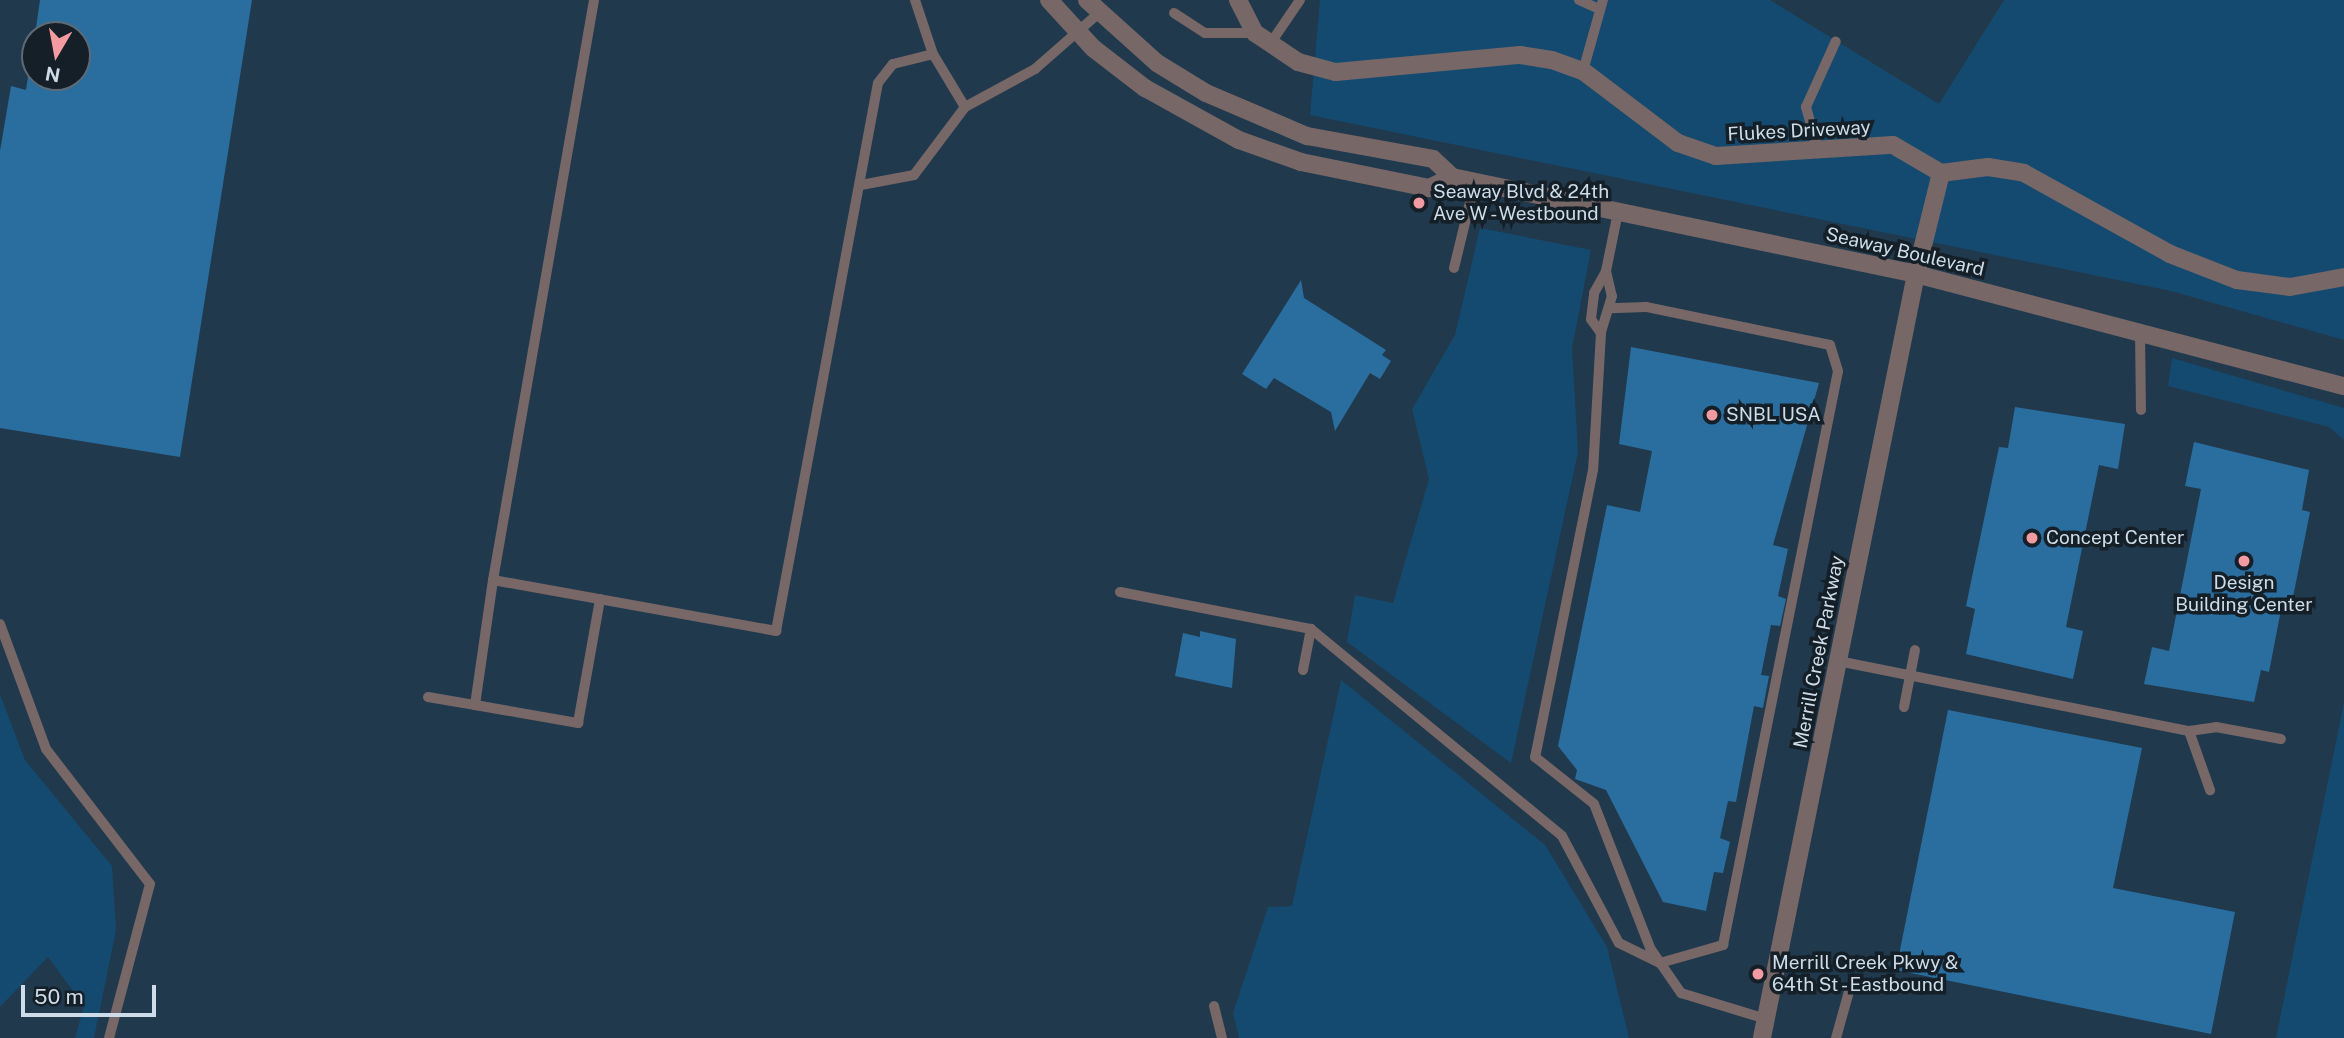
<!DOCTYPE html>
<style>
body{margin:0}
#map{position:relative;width:2344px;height:1038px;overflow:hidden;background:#21394c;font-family:"Public Sans",sans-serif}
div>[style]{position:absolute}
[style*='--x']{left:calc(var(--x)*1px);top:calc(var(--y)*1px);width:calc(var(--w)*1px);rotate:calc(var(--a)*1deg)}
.green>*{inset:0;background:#144a6f}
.building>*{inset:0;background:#2a6ea0}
.service>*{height:10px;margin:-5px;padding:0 5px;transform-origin:5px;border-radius:5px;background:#776767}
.minor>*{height:18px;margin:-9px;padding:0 9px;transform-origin:9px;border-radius:9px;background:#776767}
.tertiary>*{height:18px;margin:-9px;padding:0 9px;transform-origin:9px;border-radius:9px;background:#776767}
.dots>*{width:19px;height:19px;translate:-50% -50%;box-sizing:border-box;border:4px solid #141f28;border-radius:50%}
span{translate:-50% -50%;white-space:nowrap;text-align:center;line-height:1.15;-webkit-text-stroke:7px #141f28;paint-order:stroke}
.street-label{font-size:19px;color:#cddce8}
.poi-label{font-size:19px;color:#cddce8}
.left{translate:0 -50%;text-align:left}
.north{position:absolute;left:21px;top:21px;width:70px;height:70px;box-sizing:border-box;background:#141f28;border:2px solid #5e6b75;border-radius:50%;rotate:190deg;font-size:19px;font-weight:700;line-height:28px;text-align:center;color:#cddce8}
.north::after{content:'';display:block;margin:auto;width:24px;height:32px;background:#f49aa1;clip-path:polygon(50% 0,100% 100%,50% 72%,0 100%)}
.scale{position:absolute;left:21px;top:985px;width:135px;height:32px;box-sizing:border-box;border:4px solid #cddce8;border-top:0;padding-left:9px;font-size:21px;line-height:24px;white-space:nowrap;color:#cddce8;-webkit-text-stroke:5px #141f28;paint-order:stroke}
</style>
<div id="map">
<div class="green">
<i style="clip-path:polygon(1320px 0,1770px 0,1939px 104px,2004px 0,2344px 0,2344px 340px,2171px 291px,1310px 115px)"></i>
<i style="clip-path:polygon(1480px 228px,1591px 250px,1572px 348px,1578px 452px,1511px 763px,1347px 642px,1355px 595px,1393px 603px,1429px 479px,1412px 409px,1455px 335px)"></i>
<i style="clip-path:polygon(2172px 358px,2344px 408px,2344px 440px,2329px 427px,2168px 386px)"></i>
<i style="clip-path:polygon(1341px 680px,1545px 845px,1607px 947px,1629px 1038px,1239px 1038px,1233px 1013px,1268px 907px,1292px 906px)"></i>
<i style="clip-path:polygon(0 694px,25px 760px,112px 866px,116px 930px,94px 1038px,75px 1038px,84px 1006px,48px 957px,0 1007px)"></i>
<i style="clip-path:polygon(2344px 702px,2344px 1038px,2276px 1038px)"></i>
</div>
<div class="building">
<i style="clip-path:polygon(40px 0,252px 0,180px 457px,0 428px,0 151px,11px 86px,26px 90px,33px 42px,35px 77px,77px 77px,77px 35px,35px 35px)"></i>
<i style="clip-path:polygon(1301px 280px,1304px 298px,1386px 350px,1382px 355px,1391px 361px,1380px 379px,1370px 373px,1335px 431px,1331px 412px,1274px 378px,1266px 389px,1242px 374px)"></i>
<i style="clip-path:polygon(1631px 347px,1819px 383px,1773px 545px,1788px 549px,1778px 596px,1786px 599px,1780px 626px,1771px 625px,1761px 675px,1769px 676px,1763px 708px,1754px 706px,1736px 802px,1728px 801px,1720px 838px,1730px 842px,1723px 873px,1714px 872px,1706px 911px,1663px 902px,1606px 790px,1575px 779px,1577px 770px,1558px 746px,1607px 505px,1640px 512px,1652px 451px,1619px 444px)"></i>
<i style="clip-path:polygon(2015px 407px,2125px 424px,2118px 469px,2099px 465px,2066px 627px,2083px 631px,2073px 679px,1966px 654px,1975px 609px,1966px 606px,1999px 447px,2008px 448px)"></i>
<i style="clip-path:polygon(2194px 442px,2309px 470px,2302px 510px,2310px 512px,2290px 612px,2281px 610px,2269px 672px,2261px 670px,2254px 702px,2144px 684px,2152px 647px,2169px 651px,2201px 489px,2185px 486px)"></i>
<i style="clip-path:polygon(1200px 631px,1236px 639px,1232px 688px,1175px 676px,1183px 633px,1200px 637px)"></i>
<i style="clip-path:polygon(1948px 710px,2142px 748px,2113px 888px,2235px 912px,2211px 1034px,1896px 970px)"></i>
</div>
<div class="service">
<i style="--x:915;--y:0;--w:57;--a:71.6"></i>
<i style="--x:1579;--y:0;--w:22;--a:24"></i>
<i style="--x:1174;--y:13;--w:37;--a:33"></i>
<i style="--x:1205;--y:33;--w:50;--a:0"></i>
<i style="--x:1270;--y:44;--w:53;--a:-55.7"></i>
<i style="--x:1583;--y:71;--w:74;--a:-74.3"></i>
<i style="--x:1819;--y:153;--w:48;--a:-105.8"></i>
<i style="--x:1806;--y:107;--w:72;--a:-65.6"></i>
<i style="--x:861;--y:185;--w:54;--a:-10.7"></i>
<i style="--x:914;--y:175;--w:85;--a:-53.1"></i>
<i style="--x:1454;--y:268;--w:89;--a:-76.3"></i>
<i style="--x:1606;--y:271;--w:26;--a:77"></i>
<i style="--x:1612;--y:296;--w:39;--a:107"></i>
<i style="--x:1601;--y:333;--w:17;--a:-126"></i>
<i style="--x:1591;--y:319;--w:26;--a:-83"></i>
<i style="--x:1594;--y:293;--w:25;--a:-61"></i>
<i style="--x:1606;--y:271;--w:60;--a:-78.5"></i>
<i style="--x:2140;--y:331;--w:79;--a:89.3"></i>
<i style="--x:1601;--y:333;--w:137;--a:93.3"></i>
<i style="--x:1593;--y:470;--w:293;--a:101.4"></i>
<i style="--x:1535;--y:757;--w:75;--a:38.5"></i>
<i style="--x:1594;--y:804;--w:155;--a:68.7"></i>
<i style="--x:1650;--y:948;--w:55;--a:55.4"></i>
<i style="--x:1681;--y:993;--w:89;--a:17"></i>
<i style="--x:493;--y:580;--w:589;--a:-80.12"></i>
<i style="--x:1120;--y:592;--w:195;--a:11"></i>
<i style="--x:1311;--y:629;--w:325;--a:39.5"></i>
<i style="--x:1562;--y:836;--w:121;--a:62"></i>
<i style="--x:1619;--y:943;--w:46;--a:26"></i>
<i style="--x:1660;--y:963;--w:66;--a:-15.9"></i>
<i style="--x:1723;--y:945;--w:585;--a:-78.67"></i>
<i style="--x:1838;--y:371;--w:27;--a:-107"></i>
<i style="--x:1830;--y:345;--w:188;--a:-168.3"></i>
<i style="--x:1646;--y:307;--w:36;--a:178"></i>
<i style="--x:0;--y:624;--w:133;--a:69.8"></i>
<i style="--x:46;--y:749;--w:170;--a:52.4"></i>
<i style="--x:150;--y:884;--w:159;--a:104.9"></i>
<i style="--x:1838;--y:661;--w:358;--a:11.3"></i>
<i style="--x:2189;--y:731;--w:27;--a:-8"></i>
<i style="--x:2216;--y:727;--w:66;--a:10.5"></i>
<i style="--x:1303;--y:670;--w:42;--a:-79"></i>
<i style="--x:428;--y:697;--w:48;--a:9.7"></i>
<i style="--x:475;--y:705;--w:126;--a:-81.8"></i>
<i style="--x:493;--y:580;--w:288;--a:10.2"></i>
<i style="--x:776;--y:631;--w:557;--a:-79.46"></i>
<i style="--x:878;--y:83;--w:24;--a:-52"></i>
<i style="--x:893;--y:64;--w:41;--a:-14"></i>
<i style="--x:933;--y:54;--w:62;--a:58.9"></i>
<i style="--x:965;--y:107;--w:80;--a:-28.5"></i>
<i style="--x:1035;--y:69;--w:85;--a:-41.2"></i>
<i style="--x:475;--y:705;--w:105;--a:9.9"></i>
<i style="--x:578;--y:723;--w:126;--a:-79.9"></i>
<i style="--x:1904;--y:707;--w:58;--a:-79.1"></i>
<i style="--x:2189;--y:731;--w:63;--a:70.4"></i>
<i style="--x:1214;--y:1006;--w:33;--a:76"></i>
<i style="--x:1836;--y:1038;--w:52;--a:-74.4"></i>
</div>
<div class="minor">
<i style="--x:1238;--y:0;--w:37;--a:63"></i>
<i style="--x:1255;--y:33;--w:52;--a:34"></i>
<i style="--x:1298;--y:62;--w:39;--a:15"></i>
<i style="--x:1336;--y:72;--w:185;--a:-5.3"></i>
<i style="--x:1520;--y:55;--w:32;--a:9"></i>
<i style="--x:1552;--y:60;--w:33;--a:20"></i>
<i style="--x:1583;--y:71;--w:119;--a:37.2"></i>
<i style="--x:1678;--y:143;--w:40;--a:18.9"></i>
<i style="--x:1716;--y:156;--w:177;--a:-3.6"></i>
<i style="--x:1893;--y:145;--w:56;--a:30.3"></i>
<i style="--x:1941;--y:173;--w:47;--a:-7.3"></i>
<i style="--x:1988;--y:167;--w:36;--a:9"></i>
<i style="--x:2024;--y:173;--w:167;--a:29"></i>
<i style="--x:2170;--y:254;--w:72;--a:21.2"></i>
<i style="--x:2237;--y:280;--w:53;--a:7.5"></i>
<i style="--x:2290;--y:287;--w:55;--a:-10.5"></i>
<i style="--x:1941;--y:173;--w:104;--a:103.9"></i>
<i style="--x:1916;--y:274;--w:442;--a:14.7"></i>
</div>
<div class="tertiary">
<i style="--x:1049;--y:0;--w:65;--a:47.5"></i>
<i style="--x:1093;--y:48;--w:66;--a:37.6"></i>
<i style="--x:1145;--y:88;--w:107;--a:29"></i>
<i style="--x:1239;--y:140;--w:66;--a:19.5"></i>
<i style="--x:1301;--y:162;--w:131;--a:11.5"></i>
<i style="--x:1429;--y:188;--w:25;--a:-26"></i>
<i style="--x:1087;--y:0;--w:94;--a:42"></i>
<i style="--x:1157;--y:63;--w:57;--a:31.5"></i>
<i style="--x:1206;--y:93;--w:110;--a:23.1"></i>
<i style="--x:1307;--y:136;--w:128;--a:10.3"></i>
<i style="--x:1433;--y:159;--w:26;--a:43"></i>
<i style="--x:1452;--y:177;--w:474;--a:11.8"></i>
<i style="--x:1916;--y:274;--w:779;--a:101.4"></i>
</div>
<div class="dots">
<i style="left:1419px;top:203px;background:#f49aa1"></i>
<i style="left:1712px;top:415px;background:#f49aa1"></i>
<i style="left:2032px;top:538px;background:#f49aa1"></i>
<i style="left:2244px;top:561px;background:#f49aa1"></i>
<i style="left:1758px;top:974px;background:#f49aa1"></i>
</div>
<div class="street-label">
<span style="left:1799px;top:131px;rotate:-3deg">Flukes Driveway</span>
<span style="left:1905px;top:252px;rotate:13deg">Seaway Boulevard</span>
<span style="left:1819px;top:652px;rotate:-79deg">Merrill Creek Parkway</span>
</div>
<div class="poi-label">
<span class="left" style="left:1433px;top:203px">Seaway Blvd &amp; 24th<br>Ave W - Westbound</span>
<span class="left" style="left:1726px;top:415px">SNBL USA</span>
<span class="left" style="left:2046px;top:538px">Concept Center</span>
<span style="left:2244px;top:594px">Design<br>Building Center</span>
<span class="left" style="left:1772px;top:974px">Merrill Creek Pkwy &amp;<br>64th St - Eastbound</span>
</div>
<div class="north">N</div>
<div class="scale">50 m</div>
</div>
